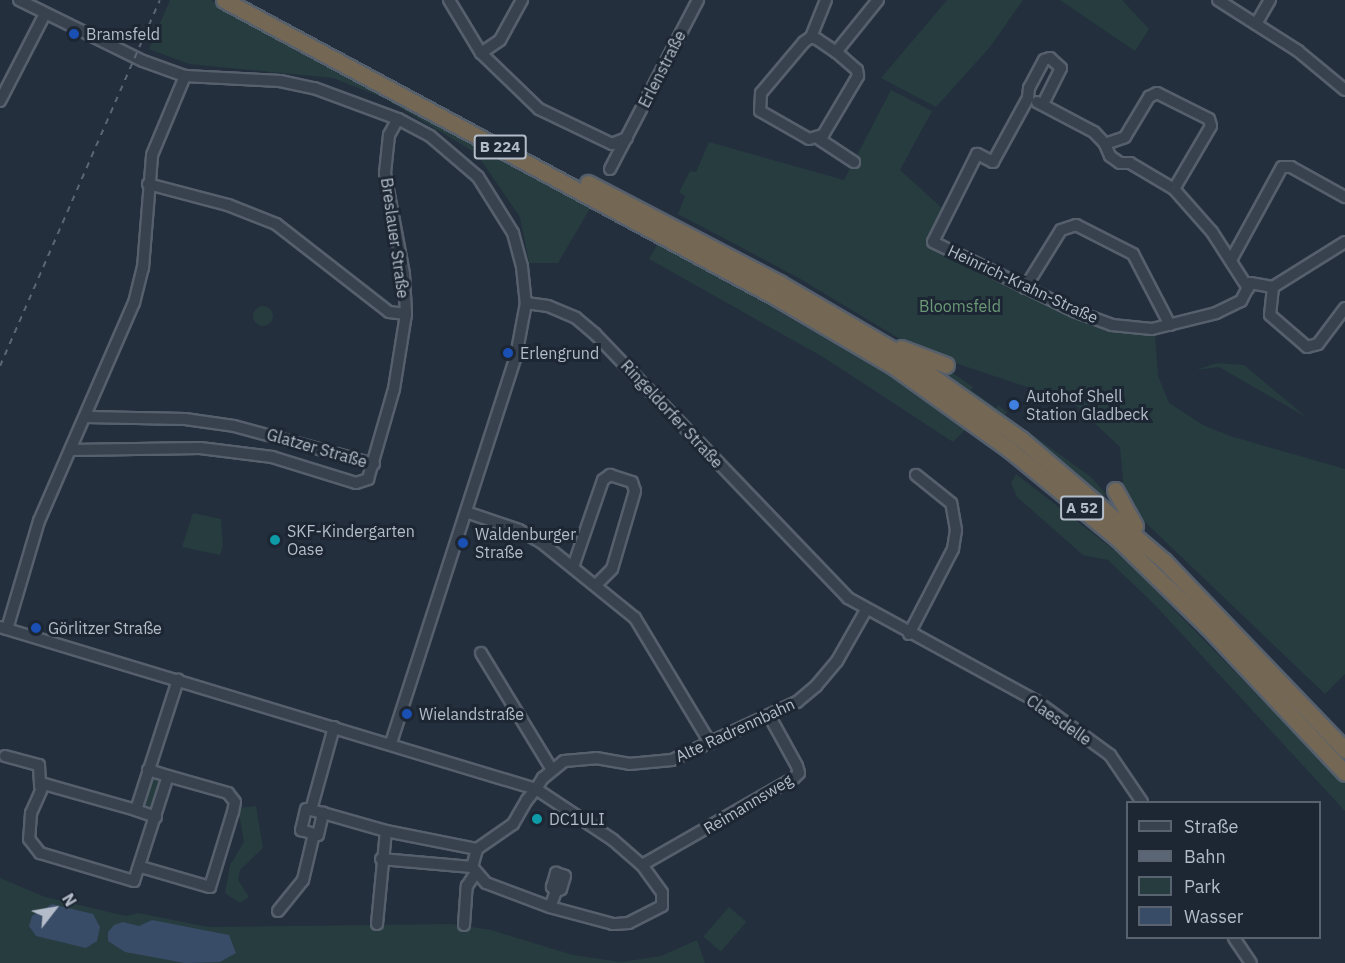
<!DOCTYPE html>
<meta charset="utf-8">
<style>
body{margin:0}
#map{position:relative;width:1345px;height:963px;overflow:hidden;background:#242f3e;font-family:"IBM Plex Sans",sans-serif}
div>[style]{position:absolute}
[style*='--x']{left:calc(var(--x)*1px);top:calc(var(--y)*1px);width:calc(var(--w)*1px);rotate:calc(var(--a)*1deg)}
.green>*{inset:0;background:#263c3f;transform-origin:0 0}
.round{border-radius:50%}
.water>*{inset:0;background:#394c67}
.roads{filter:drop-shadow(2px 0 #565f6c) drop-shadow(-2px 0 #565f6c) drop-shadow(0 2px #565f6c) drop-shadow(0 -2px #565f6c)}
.minor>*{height:10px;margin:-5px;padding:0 5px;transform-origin:5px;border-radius:5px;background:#38414e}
.highway>*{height:15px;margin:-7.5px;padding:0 7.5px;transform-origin:7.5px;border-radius:7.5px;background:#746855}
.rail>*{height:2px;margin-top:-1px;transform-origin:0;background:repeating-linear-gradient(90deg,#5a6575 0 6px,transparent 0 12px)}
.dots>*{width:16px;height:16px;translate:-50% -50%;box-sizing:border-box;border:3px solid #1d2633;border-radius:50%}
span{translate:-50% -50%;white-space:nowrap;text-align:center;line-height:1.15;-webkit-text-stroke:6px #1d2633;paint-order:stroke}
.shield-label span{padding:2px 4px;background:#1d2633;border:2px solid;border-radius:4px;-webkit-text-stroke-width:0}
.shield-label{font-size:15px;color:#b4bcc9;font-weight:700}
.poi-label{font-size:16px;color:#b4bcc9}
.left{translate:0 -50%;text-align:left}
.street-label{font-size:16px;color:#b4bcc9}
.park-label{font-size:16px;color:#6b9a76}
.legend{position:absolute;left:1126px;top:801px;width:195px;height:138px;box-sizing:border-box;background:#1d2633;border:2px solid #59626f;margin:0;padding:8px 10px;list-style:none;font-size:18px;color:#b4bcc9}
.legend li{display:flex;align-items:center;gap:12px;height:30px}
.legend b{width:30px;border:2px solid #59626f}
.north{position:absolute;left:24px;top:879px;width:60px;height:60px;-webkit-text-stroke:4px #1d2633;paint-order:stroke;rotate:59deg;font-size:16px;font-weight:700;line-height:24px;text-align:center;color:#b4bcc9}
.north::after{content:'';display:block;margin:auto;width:21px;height:27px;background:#b4bcc9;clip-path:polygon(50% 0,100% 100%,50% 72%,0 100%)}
</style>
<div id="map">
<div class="green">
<i style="clip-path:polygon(170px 0,211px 0,328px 68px,592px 205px,558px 263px,529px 263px,520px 217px,476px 153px,384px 98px,333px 78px,189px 64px,149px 49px)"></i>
<i style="clip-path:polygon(947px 0,1023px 0,990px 47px,936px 107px,881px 78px)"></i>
<i style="clip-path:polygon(1060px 0,1122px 0,1149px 29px,1135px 51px)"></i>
<i style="clip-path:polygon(891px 90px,932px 111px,900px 170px,943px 209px,926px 243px,1086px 320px,1155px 333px,1158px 376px,1169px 403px,1203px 425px,1230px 436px,1345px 469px,1345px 674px,1325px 694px,1125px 503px,1120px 447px,1072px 402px,899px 344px,900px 339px,797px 277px,678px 214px,685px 196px,679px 192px,690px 171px,696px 172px,709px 142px,844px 180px)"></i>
<i style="clip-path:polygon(659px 242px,888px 375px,965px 430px,953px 442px,823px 357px,649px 259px)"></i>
<i class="round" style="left:253px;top:306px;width:20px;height:20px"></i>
<i style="clip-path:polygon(1217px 363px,1244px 365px,1306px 417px,1219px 367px,1196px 370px)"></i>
<i style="clip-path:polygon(933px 367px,944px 367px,973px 387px,971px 390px,996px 408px,998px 405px,1007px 412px,1005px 415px,1091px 477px,1106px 494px,1103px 497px)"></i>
<i style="clip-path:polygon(1016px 474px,1122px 556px,1277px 715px,1345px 784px,1345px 811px,1155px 605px,1108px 560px,1083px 555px,1017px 497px,1011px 483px)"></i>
<i style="clip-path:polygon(193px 513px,221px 519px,223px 546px,220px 555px,182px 547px)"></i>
<i style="left:150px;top:778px;width:12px;height:30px;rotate:14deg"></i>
<i style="clip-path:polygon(256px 806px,263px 848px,240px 870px,238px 880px,249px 897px,240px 903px,225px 893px,230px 865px,244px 842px,238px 808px)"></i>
<i style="clip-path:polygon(0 878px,45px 897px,126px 916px,138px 913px,208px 927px,452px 924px,491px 930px,573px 955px,621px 962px,661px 956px,697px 940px,705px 963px,0 963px)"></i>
<i style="left:729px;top:907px;width:23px;height:39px;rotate:41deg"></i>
</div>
<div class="water">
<i style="clip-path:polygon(52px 904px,93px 914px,100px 927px,97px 941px,86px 948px,36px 936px,29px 926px,32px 916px)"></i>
<i style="clip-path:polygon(152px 920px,229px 935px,236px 953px,220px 962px,185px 963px,125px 952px,108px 941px,108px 932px,114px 925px,123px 922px,139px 926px)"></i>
</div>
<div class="roads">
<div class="minor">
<i style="--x:19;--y:0;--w:138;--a:26.2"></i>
<i style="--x:143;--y:61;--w:45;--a:19.7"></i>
<i style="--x:185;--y:76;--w:95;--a:3"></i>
<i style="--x:280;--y:81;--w:35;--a:12"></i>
<i style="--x:314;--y:88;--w:90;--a:20.3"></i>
<i style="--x:398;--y:119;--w:36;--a:28"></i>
<i style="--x:430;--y:136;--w:63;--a:40.5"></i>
<i style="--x:478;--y:177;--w:66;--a:58"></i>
<i style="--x:513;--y:233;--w:35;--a:75"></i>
<i style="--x:522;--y:267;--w:36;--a:84"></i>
<i style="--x:526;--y:303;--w:54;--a:100.7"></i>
<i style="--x:516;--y:356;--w:408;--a:107.9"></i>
<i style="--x:449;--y:0;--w:62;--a:58.9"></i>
<i style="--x:481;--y:53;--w:81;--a:44"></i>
<i style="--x:539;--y:109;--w:81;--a:25.6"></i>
<i style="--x:612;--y:144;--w:16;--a:-22"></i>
<i style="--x:1218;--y:0;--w:95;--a:32.5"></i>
<i style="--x:1298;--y:51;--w:61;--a:39.7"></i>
<i style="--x:1256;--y:24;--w:28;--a:-60"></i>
<i style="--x:811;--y:37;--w:40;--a:-68"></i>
<i style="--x:836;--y:52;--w:23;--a:-146"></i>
<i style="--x:817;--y:39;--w:6;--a:-162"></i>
<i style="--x:811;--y:37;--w:9;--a:144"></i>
<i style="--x:804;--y:42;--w:67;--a:130.1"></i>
<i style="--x:761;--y:93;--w:18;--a:93"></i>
<i style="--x:760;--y:111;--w:56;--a:29.7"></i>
<i style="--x:809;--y:139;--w:15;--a:-16"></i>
<i style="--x:823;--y:135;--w:69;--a:-59.3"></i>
<i style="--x:858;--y:76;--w:6;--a:-99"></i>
<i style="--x:857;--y:70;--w:28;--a:-139"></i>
<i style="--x:836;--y:52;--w:67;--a:-51.1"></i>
<i style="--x:481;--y:53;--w:23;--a:-34"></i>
<i style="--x:500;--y:40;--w:46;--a:-61.2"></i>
<i style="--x:0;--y:101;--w:98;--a:-62.7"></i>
<i style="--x:1037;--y:102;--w:64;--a:27.8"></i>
<i style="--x:1094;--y:132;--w:16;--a:47"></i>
<i style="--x:1105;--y:144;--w:13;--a:67"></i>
<i style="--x:1110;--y:156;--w:12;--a:35"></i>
<i style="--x:1120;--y:163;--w:10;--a:0"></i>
<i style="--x:1130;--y:163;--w:51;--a:30.6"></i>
<i style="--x:1043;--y:104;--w:40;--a:-63.4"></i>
<i style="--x:1061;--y:68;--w:15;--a:-138"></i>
<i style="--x:1050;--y:58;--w:6;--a:162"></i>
<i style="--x:1044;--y:60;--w:32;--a:118"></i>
<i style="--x:1029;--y:88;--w:10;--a:96"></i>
<i style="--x:1028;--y:98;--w:73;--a:118.7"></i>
<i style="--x:993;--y:162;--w:18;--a:-153"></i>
<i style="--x:977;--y:154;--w:98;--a:116.6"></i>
<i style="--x:933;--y:242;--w:157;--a:26.1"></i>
<i style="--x:1074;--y:311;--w:40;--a:20.2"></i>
<i style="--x:1112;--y:325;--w:40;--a:5.7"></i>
<i style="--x:1152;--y:329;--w:66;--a:-14"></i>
<i style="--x:1216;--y:313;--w:28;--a:-26"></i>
<i style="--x:1241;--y:301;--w:20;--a:-63"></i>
<i style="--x:1250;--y:283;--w:23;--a:10"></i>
<i style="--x:1273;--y:287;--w:85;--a:-32"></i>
<i style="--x:819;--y:139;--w:42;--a:33.3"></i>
<i style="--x:1105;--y:144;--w:21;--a:-19"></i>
<i style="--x:1125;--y:137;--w:47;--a:-59"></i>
<i style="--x:1149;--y:97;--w:9;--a:-27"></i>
<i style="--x:1157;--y:93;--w:58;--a:26.6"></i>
<i style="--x:1209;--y:119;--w:7;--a:74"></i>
<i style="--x:1211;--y:126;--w:73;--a:120.4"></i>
<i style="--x:1174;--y:189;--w:57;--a:48.5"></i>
<i style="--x:1212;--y:232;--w:67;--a:57.3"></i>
<i style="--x:610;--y:169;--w:191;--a:-62.5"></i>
<i style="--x:148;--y:184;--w:83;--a:14.7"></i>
<i style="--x:228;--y:205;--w:52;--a:21.6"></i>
<i style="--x:276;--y:224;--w:143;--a:37.9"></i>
<i style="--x:389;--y:312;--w:17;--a:7"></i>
<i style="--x:1231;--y:260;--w:106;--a:-61.3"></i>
<i style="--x:1282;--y:167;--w:9;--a:0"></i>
<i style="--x:1291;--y:167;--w:62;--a:29.1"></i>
<i style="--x:1273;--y:287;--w:28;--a:96"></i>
<i style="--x:1270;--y:315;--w:49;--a:40.9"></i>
<i style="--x:1307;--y:347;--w:11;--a:-15"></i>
<i style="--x:1318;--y:344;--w:45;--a:-53.1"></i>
<i style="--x:1025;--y:288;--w:68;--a:-58.2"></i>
<i style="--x:1061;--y:230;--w:16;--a:-18"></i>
<i style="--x:1076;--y:225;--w:64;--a:27"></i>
<i style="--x:1133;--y:254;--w:80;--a:62.5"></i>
<i style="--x:526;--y:303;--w:22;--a:8"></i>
<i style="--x:548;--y:306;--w:30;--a:23"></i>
<i style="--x:576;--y:318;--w:25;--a:40"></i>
<i style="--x:595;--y:334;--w:366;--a:46.2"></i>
<i style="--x:848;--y:598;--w:214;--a:28.7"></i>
<i style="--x:1036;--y:701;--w:92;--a:36.1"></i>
<i style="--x:1110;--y:755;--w:57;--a:55.8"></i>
<i style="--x:87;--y:417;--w:98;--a:1.2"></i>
<i style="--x:185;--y:419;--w:49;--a:8.1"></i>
<i style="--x:234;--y:426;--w:145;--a:15.2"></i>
<i style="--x:72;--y:450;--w:128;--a:-0.9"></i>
<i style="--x:200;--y:448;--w:73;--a:7.1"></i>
<i style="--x:272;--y:457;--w:88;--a:17.2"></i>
<i style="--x:356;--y:483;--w:13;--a:-18"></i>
<i style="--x:368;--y:479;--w:94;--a:-73.9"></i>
<i style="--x:394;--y:389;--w:76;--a:-80.9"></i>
<i style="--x:406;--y:314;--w:40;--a:-92.9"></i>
<i style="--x:404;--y:274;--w:103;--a:-100.7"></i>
<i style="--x:385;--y:173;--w:38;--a:-84"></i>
<i style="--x:389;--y:135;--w:18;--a:-61"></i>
<i style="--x:466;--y:512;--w:56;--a:18.8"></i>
<i style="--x:519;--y:530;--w:25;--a:29"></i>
<i style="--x:541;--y:542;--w:121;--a:39"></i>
<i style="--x:635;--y:618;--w:146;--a:59"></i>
<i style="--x:573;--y:567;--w:92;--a:-71"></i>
<i style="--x:603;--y:480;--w:9;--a:-36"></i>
<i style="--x:610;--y:475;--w:23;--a:18"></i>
<i style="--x:632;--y:482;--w:9;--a:72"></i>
<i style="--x:635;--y:491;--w:81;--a:106.4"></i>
<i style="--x:612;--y:569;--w:23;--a:135"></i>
<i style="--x:0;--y:627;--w:560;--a:16.82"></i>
<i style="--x:536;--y:789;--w:92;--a:33.5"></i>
<i style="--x:613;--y:840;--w:38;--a:41"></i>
<i style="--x:642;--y:865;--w:34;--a:54"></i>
<i style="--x:662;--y:893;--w:13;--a:90"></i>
<i style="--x:662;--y:906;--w:37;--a:153"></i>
<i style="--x:629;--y:923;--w:16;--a:176"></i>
<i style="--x:613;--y:924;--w:65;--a:-164.9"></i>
<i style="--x:550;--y:907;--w:68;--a:-159.4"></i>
<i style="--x:486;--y:883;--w:21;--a:-131"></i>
<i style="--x:472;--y:867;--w:19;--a:-74"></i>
<i style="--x:477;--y:849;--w:44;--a:-34.8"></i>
<i style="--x:513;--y:824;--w:28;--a:-60"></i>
<i style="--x:527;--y:800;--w:14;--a:-51"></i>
<i style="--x:536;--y:789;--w:13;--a:-58"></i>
<i style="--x:543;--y:778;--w:27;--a:-39"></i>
<i style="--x:564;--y:761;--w:32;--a:-5"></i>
<i style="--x:596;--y:758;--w:34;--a:10"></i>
<i style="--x:629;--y:764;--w:43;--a:-5.3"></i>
<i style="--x:672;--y:760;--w:138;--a:-24.9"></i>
<i style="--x:797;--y:702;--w:25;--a:-40"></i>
<i style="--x:816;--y:686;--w:33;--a:-50"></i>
<i style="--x:837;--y:661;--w:59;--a:-60.4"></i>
<i style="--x:7;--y:629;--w:113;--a:-73.5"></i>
<i style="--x:39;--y:521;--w:238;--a:-66.5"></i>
<i style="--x:134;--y:303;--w:36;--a:-76"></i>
<i style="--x:143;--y:268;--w:113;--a:-85.4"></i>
<i style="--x:152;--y:155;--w:86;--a:-67.3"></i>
<i style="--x:909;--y:634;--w:96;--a:-62.6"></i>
<i style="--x:953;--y:549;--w:19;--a:-81"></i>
<i style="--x:956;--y:530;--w:27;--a:-100"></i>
<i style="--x:951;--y:503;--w:45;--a:-141.3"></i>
<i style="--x:481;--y:653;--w:135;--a:58.7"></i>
<i style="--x:5;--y:756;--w:35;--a:15"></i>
<i style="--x:39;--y:765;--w:22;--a:87"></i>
<i style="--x:136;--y:810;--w:96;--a:-164.2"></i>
<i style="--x:44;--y:784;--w:32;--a:114"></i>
<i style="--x:31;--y:813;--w:26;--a:94"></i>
<i style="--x:29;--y:839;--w:18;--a:52"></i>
<i style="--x:40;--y:853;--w:98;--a:16.6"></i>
<i style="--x:134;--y:881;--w:110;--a:-72.1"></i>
<i style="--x:168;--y:776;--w:21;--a:-163"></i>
<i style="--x:311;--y:810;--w:86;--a:-74.5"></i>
<i style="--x:323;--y:813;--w:66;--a:15.9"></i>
<i style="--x:386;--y:831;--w:93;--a:11.2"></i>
<i style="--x:156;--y:817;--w:21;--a:-161"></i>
<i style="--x:136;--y:810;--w:137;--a:-72.1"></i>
<i style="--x:381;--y:859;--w:91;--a:5"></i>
<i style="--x:642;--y:865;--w:175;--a:-29.8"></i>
<i style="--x:794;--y:778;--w:7;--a:-45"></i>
<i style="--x:799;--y:773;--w:7;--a:-106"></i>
<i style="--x:797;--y:766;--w:56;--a:-118.9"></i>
<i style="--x:141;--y:867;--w:72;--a:16.2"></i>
<i style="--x:210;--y:887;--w:78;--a:-73"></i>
<i style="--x:233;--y:812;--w:10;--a:-79"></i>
<i style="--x:235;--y:802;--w:11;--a:-128"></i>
<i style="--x:228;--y:793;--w:62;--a:-164.2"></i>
<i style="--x:550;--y:907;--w:17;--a:-69"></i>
<i style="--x:556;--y:891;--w:6;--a:-135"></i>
<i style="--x:552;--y:887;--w:15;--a:-74"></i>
<i style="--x:556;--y:873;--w:9;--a:18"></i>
<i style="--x:565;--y:876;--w:14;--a:107"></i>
<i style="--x:561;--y:889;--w:5;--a:158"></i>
<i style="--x:278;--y:911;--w:40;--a:-51"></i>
<i style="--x:303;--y:880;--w:47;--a:-76.6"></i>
<i style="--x:314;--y:834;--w:4;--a:14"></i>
<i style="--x:318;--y:835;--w:23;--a:-77"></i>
<i style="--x:323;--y:813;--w:17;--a:-167"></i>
<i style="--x:306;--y:809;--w:22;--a:103"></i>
<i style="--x:301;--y:830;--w:14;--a:17"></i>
<i style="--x:377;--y:924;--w:93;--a:-84.5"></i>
<i style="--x:464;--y:925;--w:39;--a:-86"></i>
<i style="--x:467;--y:886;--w:14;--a:-56"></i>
<i style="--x:1234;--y:938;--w:30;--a:56"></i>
</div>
<div class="highway">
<i style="--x:224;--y:0;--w:625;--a:28.29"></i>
<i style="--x:774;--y:296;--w:142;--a:30.5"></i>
<i style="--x:896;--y:368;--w:140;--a:35.7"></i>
<i style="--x:1010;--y:450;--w:140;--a:39.5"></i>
<i style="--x:1118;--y:539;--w:126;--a:44.4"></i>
<i style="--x:1208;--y:627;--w:200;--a:46.8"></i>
<i style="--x:588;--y:183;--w:216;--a:27.6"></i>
<i style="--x:779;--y:283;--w:139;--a:30.3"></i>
<i style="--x:899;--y:353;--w:149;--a:35.2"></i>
<i style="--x:1021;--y:439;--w:188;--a:40.5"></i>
<i style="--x:1164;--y:561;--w:262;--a:46.2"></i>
<i style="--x:901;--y:348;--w:48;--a:20.7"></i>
<i style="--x:1115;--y:490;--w:41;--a:60.9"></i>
</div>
</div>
<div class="rail">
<i style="--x:0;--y:366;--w:399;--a:-66.4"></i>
</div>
<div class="dots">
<i style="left:74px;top:34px;background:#1a4fb4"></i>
<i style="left:508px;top:353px;background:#1a4fb4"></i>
<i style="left:1014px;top:405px;background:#3f7fe0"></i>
<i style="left:275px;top:540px;background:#0f9aa8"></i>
<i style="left:463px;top:543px;background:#1a4fb4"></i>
<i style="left:36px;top:628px;background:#1a4fb4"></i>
<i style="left:407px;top:714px;background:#1a4fb4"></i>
<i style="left:537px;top:819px;background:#0f9aa8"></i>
</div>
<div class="shield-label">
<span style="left:500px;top:147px">B 224</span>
<span style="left:1082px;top:508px">A 52</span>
</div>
<div class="poi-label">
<span class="left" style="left:86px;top:34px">Bramsfeld</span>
<span class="left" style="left:520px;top:353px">Erlengrund</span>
<span class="left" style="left:1026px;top:405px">Autohof Shell<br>Station Gladbeck</span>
<span class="left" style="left:287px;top:540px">SKF-Kindergarten<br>Oase</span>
<span class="left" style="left:475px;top:543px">Waldenburger<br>Straße</span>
<span class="left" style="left:48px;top:628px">Görlitzer Straße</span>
<span class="left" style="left:419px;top:714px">Wielandstraße</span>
<span class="left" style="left:549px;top:819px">DC1ULI</span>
</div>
<div class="street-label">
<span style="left:662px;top:69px;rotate:-63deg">Erlenstraße</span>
<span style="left:395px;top:238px;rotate:82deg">Breslauer Straße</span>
<span style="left:1023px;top:284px;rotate:25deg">Heinrich-Krahn-Straße</span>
<span style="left:672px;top:414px;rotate:47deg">Ringeldorfer Straße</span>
<span style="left:317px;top:448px;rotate:16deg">Glatzer Straße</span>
<span style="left:1059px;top:720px;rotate:35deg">Claesdelle</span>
<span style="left:735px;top:730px;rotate:-25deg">Alte Radrennbahn</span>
<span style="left:748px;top:804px;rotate:-31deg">Reimannsweg</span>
</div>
<div class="park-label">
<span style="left:960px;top:306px">Bloomsfeld</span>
</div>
<ul class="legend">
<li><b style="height:8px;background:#38414e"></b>Straße</li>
<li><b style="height:8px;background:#5a6575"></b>Bahn</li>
<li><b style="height:16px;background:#263c3f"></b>Park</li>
<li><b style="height:16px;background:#394c67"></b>Wasser</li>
</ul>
<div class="north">N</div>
</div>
